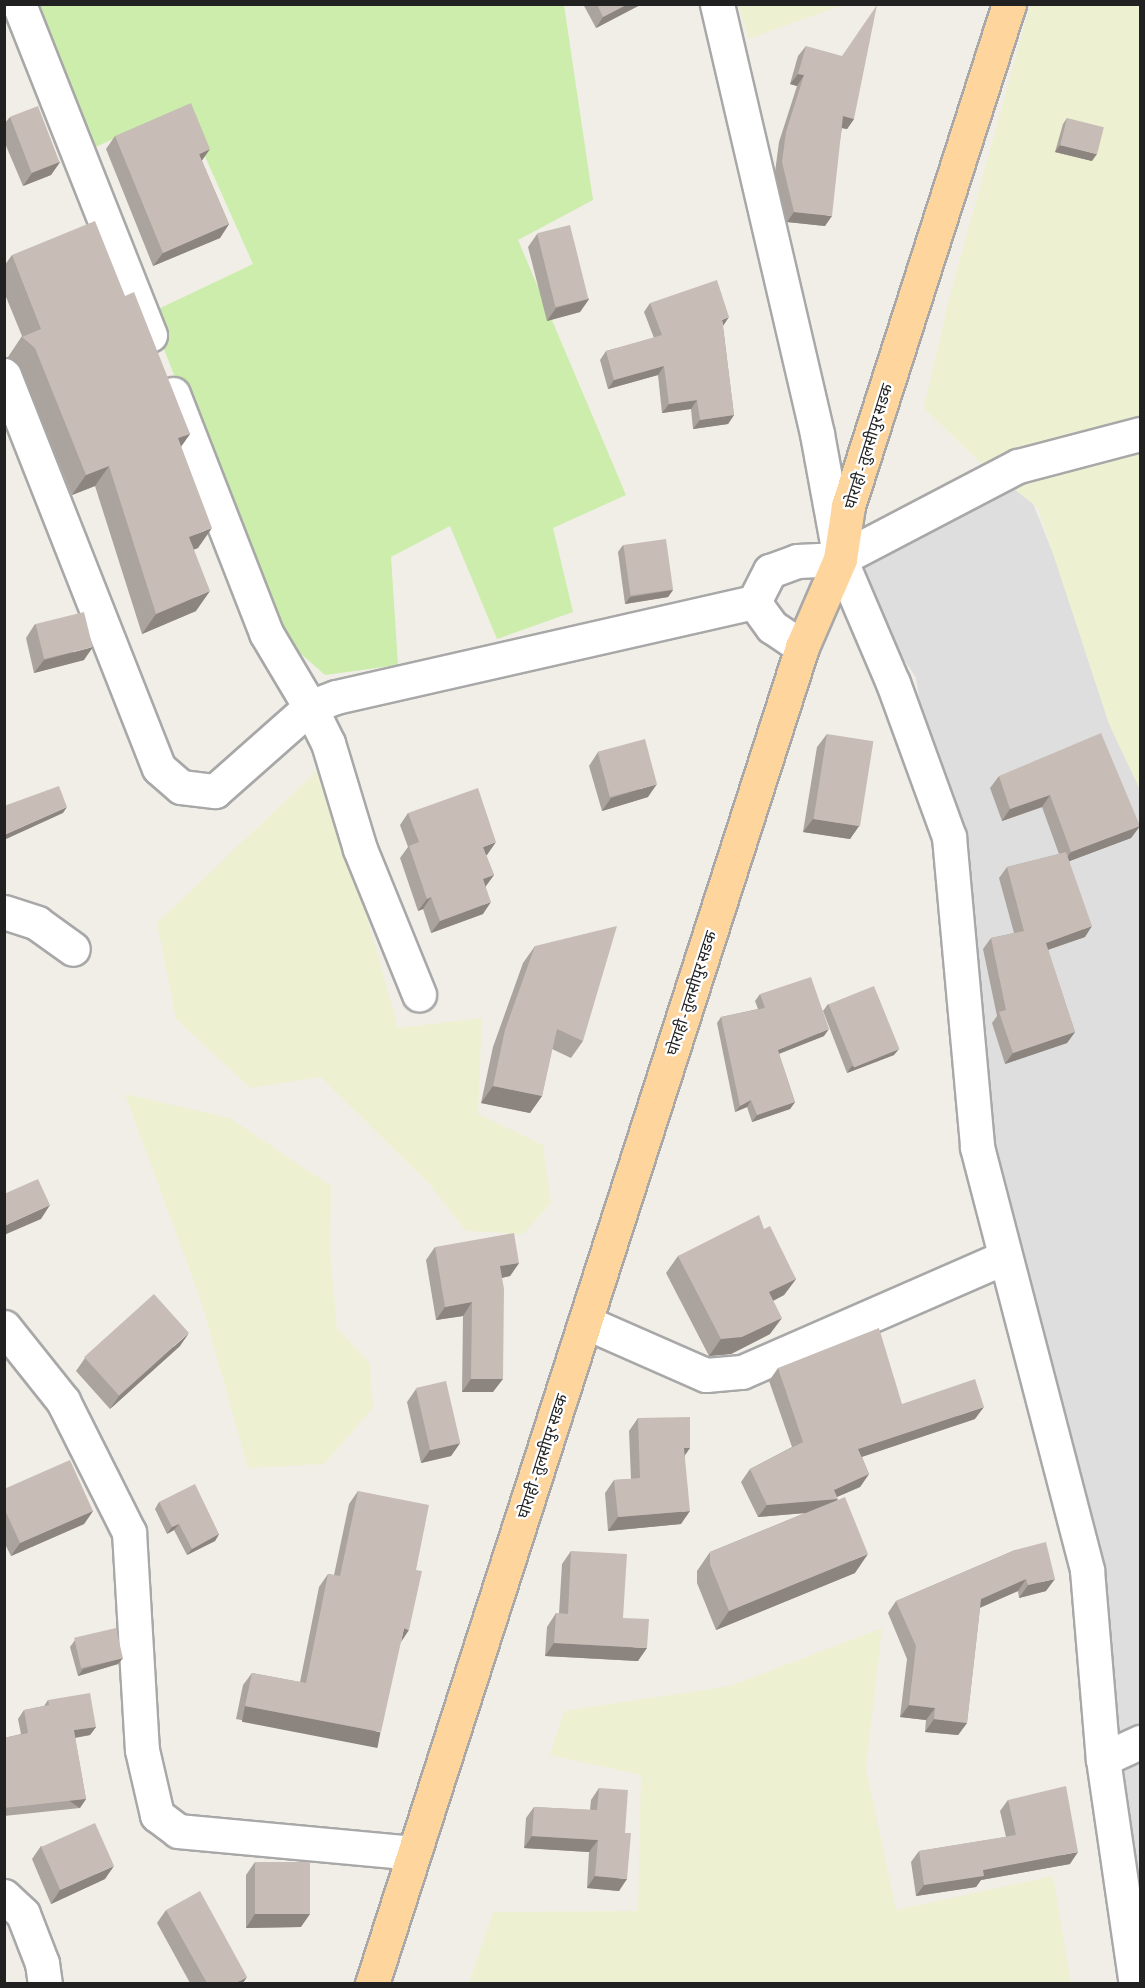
<!DOCTYPE html>
<meta charset="utf-8">
<style>
body{margin:0}
#map{position:relative;width:1145px;height:1988px;overflow:hidden;background:#f1eee7;font-family:"Asap Condensed","Noto Sans Devanagari",sans-serif}
div>[style]{position:absolute}
[style*='--x']{left:calc(var(--x)*1px);top:calc(var(--y)*1px);width:calc(var(--w)*1px);rotate:calc(var(--a)*1deg)}
.residential>*{inset:0;background:#dfdede}
.farmland>*{inset:0;background:#eef0d2}
.grass>*{inset:0;background:#ccedab}
.roads{filter:drop-shadow(2px 0 #a8a8a8) drop-shadow(-2px 0 #a8a8a8) drop-shadow(0 2px #a8a8a8) drop-shadow(0 -2px #a8a8a8)}
.minor>*{height:33px;margin:-16.5px;padding:0 16.5px;transform-origin:16.5px;border-radius:16.5px;background:#fff}
.tertiary>*{height:33px;margin:-16.5px;padding:0 16.5px;transform-origin:16.5px;border-radius:16.5px;background:#fff}
.primary>*{height:33px;margin:-16.5px;padding:0 16.5px;transform-origin:16.5px;border-radius:16.5px;background:#ffd59e}
.wall>*{inset:0;background:#aba39d}
.shaded-wall>*{inset:0;background:#8b847f;transform-origin:0 0}
.building>*{inset:0;background:#c7bdb6;transform-origin:0 0}
span{translate:-50% -50%;white-space:nowrap;text-align:center;line-height:1.15;-webkit-text-stroke:4.5px #fff;paint-order:stroke}
.street-label{font-size:16px;color:#212121}
.frame{position:absolute;inset:0;border:6px solid #212121;pointer-events:none}
</style>
<div id="map">
<div class="residential">
<i style="clip-path:polygon(1018px 466px,1140px 771px,1140px 1983px,1115px 1762px,984px 1113px,916px 678px,840px 559px)"></i>
</div>
<div class="farmland">
<i style="clip-path:polygon(738px 5px,738px 4px,843px 5px,749px 39px)"></i>
<i style="clip-path:polygon(1030px 5px,1140px 5px,1140px 790px,1109px 724px,1038px 508px,976px 459px,924px 408px,948px 303px)"></i>
<i style="clip-path:polygon(324px 764px,398px 1028px,482px 1018px,478px 1114px,543px 1145px,551px 1203px,523px 1234px,466px 1231px,430px 1185px,321px 1077px,250px 1088px,176px 1019px,157px 923px)"></i>
<i style="clip-path:polygon(125px 1094px,230px 1118px,331px 1186px,330px 1251px,337px 1328px,370px 1364px,373px 1408px,324px 1464px,248px 1468px,201px 1301px)"></i>
<i style="clip-path:polygon(882px 1628px,866px 1768px,896px 1910px,1053px 1876px,1071px 1983px,469px 1983px,493px 1912px,638px 1911px,641px 1775px,550px 1755px,564px 1711px,730px 1686px)"></i>
</div>
<div class="grass">
<i style="clip-path:polygon(564px 5px,593px 200px,518px 240px,626px 495px,553px 528px,573px 612px,497px 639px,450px 526px,391px 557px,398px 665px,325px 675px,272px 628px,150px 313px,253px 264px,183px 107px,89px 150px,35px 6px)"></i>
</div>
<div class="roads">
<div class="minor">
<i style="--x:19;--y:4;--w:356;--a:68.4"></i>
<i style="--x:717;--y:4;--w:441;--a:76.9"></i>
<i style="--x:817;--y:434;--w:122;--a:79.6"></i>
<i style="--x:4;--y:375;--w:422;--a:68.5"></i>
<i style="--x:159;--y:768;--w:29;--a:41"></i>
<i style="--x:181;--y:787;--w:34;--a:7"></i>
<i style="--x:215;--y:791;--w:127;--a:-41.5"></i>
<i style="--x:310;--y:707;--w:40;--a:63.4"></i>
<i style="--x:328;--y:743;--w:111;--a:73.2"></i>
<i style="--x:360;--y:849;--w:157;--a:67.9"></i>
<i style="--x:173;--y:394;--w:256;--a:68.7"></i>
<i style="--x:266;--y:633;--w:86;--a:59.3"></i>
<i style="--x:310;--y:707;--w:28;--a:-21"></i>
<i style="--x:336;--y:697;--w:429;--a:-12.8"></i>
<i style="--x:802;--y:647;--w:36;--a:-146"></i>
<i style="--x:772;--y:627;--w:31;--a:-126"></i>
<i style="--x:754;--y:602;--w:35;--a:-63"></i>
<i style="--x:770;--y:571;--w:29;--a:-20"></i>
<i style="--x:797;--y:561;--w:43;--a:-2.7"></i>
<i style="--x:840;--y:559;--w:201;--a:-27.6"></i>
<i style="--x:1018;--y:466;--w:126;--a:-14.7"></i>
<i style="--x:4;--y:912;--w:35;--a:18"></i>
<i style="--x:37;--y:923;--w:44;--a:35.8"></i>
<i style="--x:585;--y:1322;--w:132;--a:23.7"></i>
<i style="--x:706;--y:1375;--w:36;--a:-5"></i>
<i style="--x:742;--y:1372;--w:287;--a:-23.6"></i>
<i style="--x:4;--y:1327;--w:95;--a:51.4"></i>
<i style="--x:63;--y:1401;--w:147;--a:63.3"></i>
<i style="--x:129;--y:1532;--w:218;--a:86.6"></i>
<i style="--x:142;--y:1750;--w:67;--a:77"></i>
<i style="--x:157;--y:1815;--w:26;--a:37"></i>
<i style="--x:178;--y:1831;--w:236;--a:5.3"></i>
<i style="--x:1103;--y:1759;--w:41;--a:-24.7"></i>
<i style="--x:4;--y:1896;--w:26;--a:43"></i>
<i style="--x:23;--y:1914;--w:53;--a:68.8"></i>
<i style="--x:42;--y:1963;--w:21;--a:82"></i>
</div>
<div class="tertiary">
<i style="--x:840;--y:559;--w:135;--a:66.9"></i>
<i style="--x:893;--y:683;--w:164;--a:70"></i>
<i style="--x:949;--y:837;--w:311;--a:84.8"></i>
<i style="--x:977;--y:1147;--w:437;--a:75.4"></i>
<i style="--x:1087;--y:1570;--w:190;--a:85.2"></i>
<i style="--x:1103;--y:1759;--w:227;--a:81.7"></i>
</div>
<div class="primary">
<i style="--x:372;--y:1984;--w:1404;--a:-72.17"></i>
<i style="--x:802;--y:647;--w:96;--a:-66.6"></i>
<i style="--x:840;--y:559;--w:54;--a:-81.4"></i>
<i style="--x:848;--y:506;--w:527;--a:-72.22"></i>
</div>
</div>
<div class="wall">
<i style="clip-path:polygon(583px 4px,642px 4px,596px 28px)"></i>
<i style="clip-path:polygon(806px 46px,854px 119px,847px 129px,842px 128px,825px 226px,787px 222px,775px 172px,779px 142px,797px 86px,790px 84px,798px 56px)"></i>
<i style="clip-path:polygon(10px 117px,60px 162px,51px 175px,23px 186px,4px 141px,4px 124px)"></i>
<i style="clip-path:polygon(1067px 118px,1092px 161px,1055px 152px,1063px 124px)"></i>
<i style="clip-path:polygon(115px 136px,202px 161px,229px 224px,220px 238px,153px 266px,106px 149px)"></i>
<i style="clip-path:polygon(537px 234px,589px 299px,580px 312px,547px 321px,528px 247px)"></i>
<i style="clip-path:polygon(12px 255px,125px 296px,190px 434px,181px 446px,198px 548px,194px 549px,196px 611px,142px 634px,95px 486px,72px 495px,21px 368px,8px 357px,22px 336px,4px 292px,4px 266px)"></i>
<i style="clip-path:polygon(650px 303px,723px 326px,734px 415px,728px 424px,693px 429px,691px 409px,662px 413px,658px 375px,608px 389px,600px 360px,606px 351px,654px 338px,644px 312px)"></i>
<i style="clip-path:polygon(623px 545px,673px 590px,668px 597px,625px 604px,618px 552px)"></i>
<i style="clip-path:polygon(35px 624px,84px 660px,34px 673px,26px 638px)"></i>
<i style="clip-path:polygon(827px 734px,859px 826px,850px 839px,803px 832px,817px 747px)"></i>
<i style="clip-path:polygon(598px 752px,648px 797px,602px 811px,589px 766px)"></i>
<i style="clip-path:polygon(999px 776px,1140px 826px,1131px 838px,1069px 861px,1085px 937px,1048px 950px,1075px 1032px,1067px 1043px,1005px 1064px,992px 1023px,997px 1016px,983px 949px,991px 938px,1014px 933px,999px 878px,1007px 867px,1059px 854px,1042px 807px,1002px 821px,990px 788px)"></i>
<i style="clip-path:polygon(408px 813px,487px 855px,486px 855px,494px 875px,486px 886px,483px 914px,431px 933px,423px 909px,418px 911px,400px 858px,408px 847px,400px 825px)"></i>
<i style="clip-path:polygon(535px 946px,583px 1041px,571px 1058px,552px 1049px,542px 1096px,530px 1113px,481px 1103px,493px 1047px,523px 963px)"></i>
<i style="clip-path:polygon(760px 994px,824px 1036px,779px 1054px,795px 1102px,790px 1109px,752px 1122px,747px 1107px,735px 1112px,717px 1023px,721px 1017px,758px 1009px,755px 1001px)"></i>
<i style="clip-path:polygon(828px 1004px,894px 1055px,847px 1073px,823px 1011px)"></i>
<i style="clip-path:polygon(764px 1229px,796px 1279px,784px 1295px,773px 1301px,770px 1334px,731px 1354px,709px 1356px,666px 1273px,678px 1256px)"></i>
<i style="clip-path:polygon(435px 1247px,519px 1263px,510px 1276px,502px 1278px,493px 1392px,462px 1392px,463px 1316px,436px 1320px,426px 1260px)"></i>
<i style="clip-path:polygon(180px 1346px,110px 1409px,76px 1371px,85px 1358px)"></i>
<i style="clip-path:polygon(778px 1368px,902px 1404px,975px 1419px,862px 1457px,869px 1474px,860px 1487px,837px 1497px,837px 1500px,855px 1573px,716px 1630px,697px 1583px,697px 1571px,710px 1552px,805px 1513px,758px 1517px,741px 1482px,750px 1469px,792px 1447px,769px 1381px)"></i>
<i style="clip-path:polygon(416px 1389px,460px 1443px,451px 1456px,421px 1463px,407px 1402px)"></i>
<i style="clip-path:polygon(638px 1418px,685px 1456px,681px 1524px,608px 1531px,605px 1493px,614px 1480px,631px 1479px,629px 1431px)"></i>
<i style="clip-path:polygon(4px 1489px,93px 1511px,84px 1524px,11px 1556px,4px 1542px)"></i>
<i style="clip-path:polygon(358px 1491px,401px 1641px,372px 1745px,236px 1719px,243px 1685px,252px 1673px,300px 1682px,319px 1587px,328px 1574px,334px 1575px,349px 1504px)"></i>
<i style="clip-path:polygon(159px 1502px,219px 1534px,215px 1541px,187px 1555px,174px 1530px,167px 1534px,155px 1509px)"></i>
<i style="clip-path:polygon(1015px 1550px,1046px 1591px,1019px 1598px,1018px 1591px,980px 1608px,967px 1723px,958px 1735px,925px 1732px,926px 1720px,900px 1717px,907px 1659px,888px 1613px,896px 1601px)"></i>
<i style="clip-path:polygon(571px 1551px,623px 1618px,638px 1661px,545px 1656px,547px 1627px,556px 1613px,559px 1614px,562px 1564px)"></i>
<i style="clip-path:polygon(75px 1640px,123px 1658px,118px 1664px,78px 1676px,70px 1647px)"></i>
<i style="clip-path:polygon(48px 1700px,96px 1727px,90px 1735px,75px 1738px,86px 1799px,80px 1808px,4px 1816px,4px 1738px,21px 1734px,18px 1719px,24px 1710px,44px 1706px)"></i>
<i style="clip-path:polygon(599px 1788px,619px 1891px,587px 1888px,589px 1852px,524px 1848px,526px 1818px,534px 1807px,590px 1810px,591px 1800px)"></i>
<i style="clip-path:polygon(1008px 1800px,1070px 1864px,981px 1880px,976px 1887px,916px 1896px,911px 1862px,919px 1851px,1006px 1837px,1000px 1811px)"></i>
<i style="clip-path:polygon(41px 1846px,105px 1879px,51px 1904px,32px 1859px)"></i>
<i style="clip-path:polygon(255px 1862px,301px 1927px,246px 1928px,246px 1875px)"></i>
<i style="clip-path:polygon(166px 1910px,243px 1983px,190px 1983px,157px 1923px)"></i>
</div>
<div class="shaded-wall">
<i style="clip-path:polygon(628px 4px,642px 4px,596px 28px,603px 17px)"></i>
<i style="clip-path:polygon(798px 74px,804px 75px,797px 86px,790px 84px)"></i>
<i style="clip-path:polygon(843px 116px,854px 119px,847px 129px,836px 127px)"></i>
<i style="clip-path:polygon(1060px 145px,1097px 154px,1092px 161px,1055px 152px)"></i>
<i style="clip-path:polygon(210px 149px,201px 162px,199px 154px)"></i>
<i style="clip-path:polygon(60px 162px,51px 175px,23px 186px,32px 173px)"></i>
<i style="clip-path:polygon(794px 212px,832px 216px,825px 226px,787px 222px)"></i>
<i style="clip-path:polygon(229px 224px,220px 238px,153px 266px,163px 253px)"></i>
<i style="clip-path:polygon(589px 299px,580px 312px,547px 321px,556px 308px)"></i>
<i style="clip-path:polygon(729px 317px,723px 326px,722px 320px)"></i>
<i style="clip-path:polygon(664px 366px,658px 375px,608px 389px,614px 380px)"></i>
<i style="clip-path:polygon(697px 400px,691px 409px,662px 413px,669px 404px)"></i>
<i style="clip-path:polygon(734px 415px,728px 424px,693px 429px,700px 420px)"></i>
<i style="clip-path:polygon(190px 434px,176px 454px,178px 438px)"></i>
<i style="clip-path:polygon(109px 466px,95px 486px,72px 495px,86px 475px)"></i>
<i style="clip-path:polygon(212px 528px,198px 548px,175px 557px,189px 537px)"></i>
<i style="clip-path:polygon(673px 590px,668px 597px,625px 604px,630px 597px)"></i>
<i style="clip-path:polygon(210px 591px,196px 611px,142px 634px,156px 614px)"></i>
<i style="clip-path:polygon(93px 647px,84px 660px,34px 673px,44px 660px)"></i>
<i style="clip-path:polygon(657px 784px,648px 797px,602px 811px,611px 798px)"></i>
<i style="clip-path:polygon(1050px 795px,1042px 807px,1002px 821px,1010px 809px)"></i>
<i style="clip-path:polygon(67px 807px,63px 813px,4px 840px,4px 835px)"></i>
<i style="clip-path:polygon(813px 819px,859px 826px,850px 839px,803px 832px)"></i>
<i style="clip-path:polygon(1140px 826px,1131px 838px,1062px 864px,1071px 852px)"></i>
<i style="clip-path:polygon(496px 842px,487px 855px,475px 859px,483px 847px)"></i>
<i style="clip-path:polygon(494px 875px,485px 887px,483px 879px)"></i>
<i style="clip-path:polygon(431px 897px,423px 909px,418px 911px,427px 899px)"></i>
<i style="clip-path:polygon(491px 902px,483px 914px,431px 933px,440px 921px)"></i>
<i style="clip-path:polygon(1092px 926px,1085px 937px,1038px 953px,1046px 943px)"></i>
<i style="clip-path:polygon(829px 1029px,824px 1036px,773px 1056px,778px 1050px)"></i>
<i style="clip-path:polygon(1075px 1032px,1067px 1043px,1005px 1064px,1013px 1053px)"></i>
<i style="clip-path:polygon(899px 1049px,894px 1055px,847px 1073px,851px 1067px)"></i>
<i style="clip-path:polygon(493px 1086px,542px 1096px,530px 1113px,481px 1103px)"></i>
<i style="clip-path:polygon(751px 1100px,747px 1107px,735px 1112px,740px 1106px)"></i>
<i style="clip-path:polygon(795px 1102px,790px 1109px,752px 1122px,757px 1115px)"></i>
<i style="clip-path:polygon(50px 1205px,41px 1219px,4px 1235px,4px 1226px)"></i>
<i style="clip-path:polygon(519px 1263px,510px 1276px,491px 1280px,500px 1266px)"></i>
<i style="clip-path:polygon(796px 1279px,784px 1295px,757px 1309px,769px 1292px)"></i>
<i style="clip-path:polygon(472px 1302px,463px 1316px,436px 1320px,445px 1307px)"></i>
<i style="clip-path:polygon(782px 1318px,770px 1334px,731px 1354px,709px 1356px,721px 1339px)"></i>
<i style="clip-path:polygon(189px 1333px,180px 1346px,110px 1409px,119px 1396px)"></i>
<i style="clip-path:polygon(471px 1379px,503px 1379px,493px 1392px,462px 1392px)"></i>
<i style="clip-path:polygon(984px 1407px,975px 1419px,849px 1461px,858px 1449px)"></i>
<i style="clip-path:polygon(460px 1443px,451px 1456px,421px 1463px,430px 1450px)"></i>
<i style="clip-path:polygon(684px 1448px,690px 1448px,681px 1461px)"></i>
<i style="clip-path:polygon(869px 1474px,860px 1487px,832px 1499px,838px 1499px,829px 1511px,758px 1517px,767px 1505px,834px 1490px)"></i>
<i style="clip-path:polygon(93px 1511px,84px 1524px,11px 1556px,20px 1543px)"></i>
<i style="clip-path:polygon(690px 1511px,681px 1524px,608px 1531px,618px 1517px)"></i>
<i style="clip-path:polygon(179px 1524px,174px 1530px,167px 1534px,172px 1527px)"></i>
<i style="clip-path:polygon(219px 1534px,215px 1541px,187px 1555px,192px 1549px)"></i>
<i style="clip-path:polygon(868px 1554px,855px 1573px,716px 1630px,729px 1611px)"></i>
<i style="clip-path:polygon(1026px 1579px,1018px 1591px,972px 1611px,981px 1599px)"></i>
<i style="clip-path:polygon(1055px 1579px,1046px 1591px,1019px 1598px,1028px 1585px)"></i>
<i style="clip-path:polygon(404px 1628px,409px 1630px,401px 1642px)"></i>
<i style="clip-path:polygon(554px 1643px,647px 1648px,638px 1661px,545px 1656px)"></i>
<i style="clip-path:polygon(123px 1658px,118px 1664px,78px 1676px,83px 1669px)"></i>
<i style="clip-path:polygon(909px 1705px,935px 1708px,926px 1720px,900px 1717px)"></i>
<i style="left:245px;top:1706px;width:138px;height:16px;rotate:11deg"></i>
<i style="clip-path:polygon(934px 1719px,967px 1723px,958px 1735px,925px 1732px)"></i>
<i style="clip-path:polygon(96px 1727px,90px 1735px,67px 1739px,74px 1730px)"></i>
<i style="left:86px;top:1799px;width:11px;height:82px;rotate:124deg"></i>
<i style="clip-path:polygon(532px 1836px,598px 1840px,589px 1852px,524px 1848px)"></i>
<i style="clip-path:polygon(1078px 1852px,1070px 1864px,981px 1880px,976px 1887px,916px 1896px,924px 1885px,983px 1870px)"></i>
<i style="clip-path:polygon(114px 1866px,105px 1879px,51px 1904px,60px 1890px)"></i>
<i style="clip-path:polygon(595px 1876px,627px 1879px,619px 1891px,587px 1888px)"></i>
<i style="clip-path:polygon(255px 1914px,310px 1914px,301px 1927px,246px 1928px)"></i>
<i style="clip-path:polygon(247px 1977px,243px 1983px,236px 1983px)"></i>
</div>
<div class="building">
<i style="clip-path:polygon(597px 4px,628px 4px,603px 17px)"></i>
<i style="clip-path:polygon(877px 5px,854px 119px,843px 116px,832px 216px,794px 212px,782px 162px,786px 132px,804px 75px,798px 74px,806px 46px,842px 56px)"></i>
<i style="clip-path:polygon(191px 103px,210px 149px,199px 154px,229px 224px,163px 253px,115px 136px)"></i>
<i style="left:38px;top:106px;width:60px;height:30px;rotate:69deg"></i>
<i style="left:1067px;top:118px;width:38px;height:28px;rotate:14deg"></i>
<i style="clip-path:polygon(95px 221px,125px 296px,134px 292px,190px 434px,178px 438px,212px 528px,189px 537px,210px 591px,156px 614px,109px 466px,86px 475px,35px 348px,22px 337px,41px 329px,12px 255px)"></i>
<i style="left:570px;top:225px;width:76px;height:34px;rotate:76deg"></i>
<i style="clip-path:polygon(717px 280px,729px 317px,722px 320px,734px 415px,700px 420px,697px 400px,669px 404px,664px 366px,614px 380px,606px 351px,662px 335px,650px 303px)"></i>
<i style="left:666px;top:539px;width:51px;height:43px;rotate:82deg"></i>
<i style="left:84px;top:612px;width:36px;height:50px;rotate:76deg"></i>
<i style="clip-path:polygon(1101px 733px,1140px 826px,1071px 852px,1050px 795px,1010px 809px,999px 776px)"></i>
<i style="left:827px;top:734px;width:47px;height:86px;rotate:9deg"></i>
<i style="left:645px;top:739px;width:47px;height:49px;rotate:75deg"></i>
<i style="clip-path:polygon(59px 786px,67px 807px,4px 835px,4px 806px)"></i>
<i style="clip-path:polygon(478px 788px,496px 842px,483px 847px,494px 875px,483px 879px,491px 902px,440px 921px,431px 897px,427px 899px,409px 846px,419px 842px,408px 813px)"></i>
<i style="clip-path:polygon(1066px 852px,1092px 926px,1046px 943px,1075px 1032px,1013px 1053px,999px 1012px,1006px 1010px,991px 938px,1024px 931px,1007px 867px)"></i>
<i style="clip-path:polygon(617px 926px,583px 1041px,557px 1029px,542px 1096px,493px 1086px,505px 1030px,535px 946px)"></i>
<i style="clip-path:polygon(811px 977px,829px 1029px,778px 1050px,795px 1102px,757px 1115px,751px 1100px,740px 1106px,721px 1017px,765px 1008px,760px 994px)"></i>
<i style="left:874px;top:986px;width:68px;height:49px;rotate:68deg"></i>
<i style="clip-path:polygon(38px 1179px,50px 1205px,4px 1226px,4px 1194px)"></i>
<i style="clip-path:polygon(759px 1215px,764px 1229px,770px 1226px,796px 1279px,769px 1292px,782px 1318px,742px 1337px,721px 1339px,678px 1256px)"></i>
<i style="clip-path:polygon(514px 1233px,519px 1263px,500px 1266px,504px 1289px,503px 1379px,471px 1379px,472px 1302px,445px 1307px,435px 1247px)"></i>
<i style="left:154px;top:1294px;width:52px;height:94px;rotate:48deg"></i>
<i style="clip-path:polygon(879px 1328px,902px 1404px,975px 1379px,984px 1407px,858px 1449px,869px 1474px,834px 1490px,838px 1499px,767px 1505px,750px 1469px,803px 1442px,778px 1368px)"></i>
<i style="left:446px;top:1381px;width:64px;height:31px;rotate:77deg"></i>
<i style="clip-path:polygon(690px 1417px,690px 1448px,684px 1448px,690px 1511px,618px 1517px,614px 1480px,640px 1478px,638px 1418px)"></i>
<i style="clip-path:polygon(70px 1460px,93px 1511px,20px 1543px,4px 1508px,4px 1489px)"></i>
<i style="clip-path:polygon(195px 1484px,219px 1534px,192px 1549px,179px 1524px,172px 1527px,159px 1502px)"></i>
<i style="clip-path:polygon(358px 1491px,429px 1505px,416px 1570px,422px 1571px,409px 1630px,404px 1628px,381px 1732px,245px 1706px,252px 1673px,306px 1683px,328px 1574px,340px 1576px)"></i>
<i style="clip-path:polygon(845px 1497px,868px 1554px,729px 1611px,710px 1564px,710px 1552px)"></i>
<i style="clip-path:polygon(1046px 1542px,1055px 1579px,1028px 1585px,1026px 1579px,981px 1599px,967px 1723px,934px 1719px,935px 1708px,909px 1705px,916px 1646px,896px 1601px,1015px 1550px)"></i>
<i style="clip-path:polygon(571px 1551px,627px 1554px,623px 1618px,649px 1619px,647px 1648px,554px 1643px,556px 1613px,568px 1614px)"></i>
<i style="left:116px;top:1628px;width:31px;height:43px;rotate:77deg"></i>
<i style="clip-path:polygon(90px 1693px,96px 1727px,74px 1730px,86px 1799px,4px 1808px,4px 1738px,28px 1733px,24px 1710px,49px 1705px,48px 1700px)"></i>
<i style="clip-path:polygon(1066px 1786px,1078px 1852px,983px 1870px,984px 1876px,924px 1885px,919px 1851px,1016px 1835px,1008px 1800px)"></i>
<i style="clip-path:polygon(599px 1788px,628px 1790px,625px 1833px,631px 1833px,627px 1879px,595px 1876px,598px 1840px,532px 1836px,534px 1807px,597px 1810px)"></i>
<i style="left:95px;top:1823px;width:47px;height:59px;rotate:66deg"></i>
<i style="left:255px;top:1862px;width:55px;height:52px"></i>
<i style="clip-path:polygon(200px 1891px,247px 1977px,236px 1983px,207px 1983px,166px 1910px)"></i>
</div>
<div class="street-label">
<span style="left:868px;top:446px;rotate:-73deg">घोराही - तुलसीपुर सडक</span>
<span style="left:691px;top:993px;rotate:-72deg">घोराही - तुलसीपुर सडक</span>
<span style="left:542px;top:1456px;rotate:-72deg">घोराही - तुलसीपुर सडक</span>
</div>
<div class="frame"></div>
</div>
